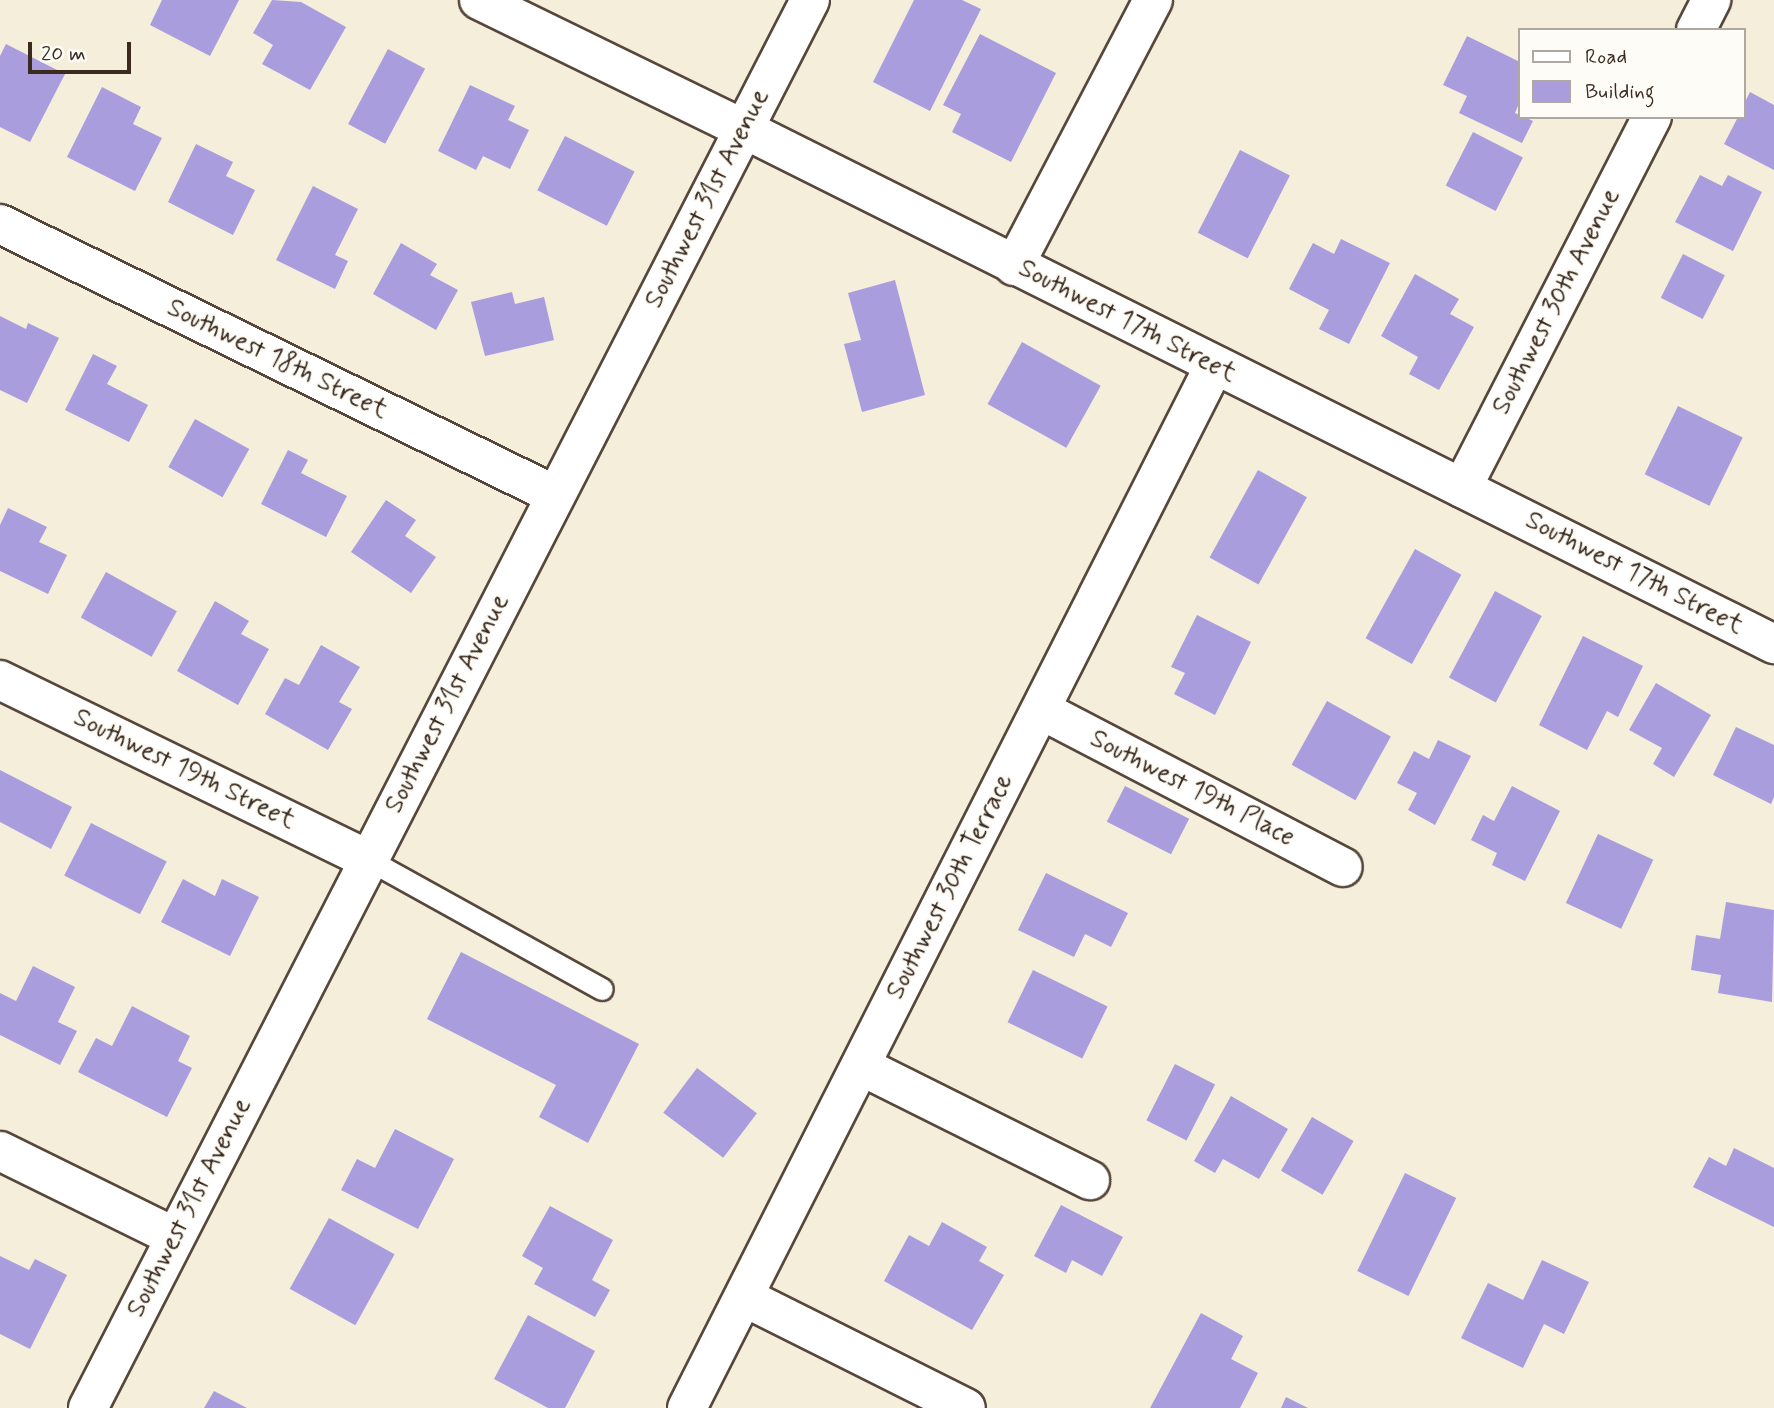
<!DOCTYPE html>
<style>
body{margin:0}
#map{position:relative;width:1774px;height:1408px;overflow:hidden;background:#f5eedb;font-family:Mynerve,sans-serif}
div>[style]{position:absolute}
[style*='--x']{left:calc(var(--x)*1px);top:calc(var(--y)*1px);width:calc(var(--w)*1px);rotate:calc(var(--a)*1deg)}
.building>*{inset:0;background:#a99dde;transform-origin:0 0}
.roads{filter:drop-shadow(2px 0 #57473a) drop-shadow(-2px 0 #57473a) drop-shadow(0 2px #57473a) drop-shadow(0 -2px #57473a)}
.lane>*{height:21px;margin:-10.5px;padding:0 10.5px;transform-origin:10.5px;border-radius:10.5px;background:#fff}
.street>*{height:38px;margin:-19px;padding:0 19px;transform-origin:19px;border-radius:19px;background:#fff}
.secondary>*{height:38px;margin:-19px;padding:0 19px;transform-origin:19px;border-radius:19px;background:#fff}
span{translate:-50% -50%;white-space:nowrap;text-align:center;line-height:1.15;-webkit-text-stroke:5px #fdfcf7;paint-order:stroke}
.street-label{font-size:26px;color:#3b2a1e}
.legend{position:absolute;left:1518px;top:28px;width:228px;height:91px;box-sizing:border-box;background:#fdfcf7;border:2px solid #afa8a0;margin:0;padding:9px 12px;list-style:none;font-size:21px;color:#3b2a1e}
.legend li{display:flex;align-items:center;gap:14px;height:35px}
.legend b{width:35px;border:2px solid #afa8a0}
.scale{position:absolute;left:28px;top:42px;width:103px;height:32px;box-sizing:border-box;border:4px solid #3b2a1e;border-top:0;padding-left:9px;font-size:21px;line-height:24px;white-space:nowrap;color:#3b2a1e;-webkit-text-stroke:5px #fdfcf7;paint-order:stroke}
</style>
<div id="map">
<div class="building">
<i style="clip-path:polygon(162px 0,239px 0,210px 56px,150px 25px)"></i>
<i style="clip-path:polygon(272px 0,301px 2px,346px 27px,310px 90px,262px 64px,273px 45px,253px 33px)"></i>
<i style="clip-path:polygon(914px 0,962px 0,981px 9px,930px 111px,873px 82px)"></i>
<i style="clip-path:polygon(980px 34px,1056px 73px,1011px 162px,952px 132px,961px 114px,943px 105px)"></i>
<i style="clip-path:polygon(1467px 36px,1520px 62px,1520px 101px,1515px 113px,1533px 121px,1522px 143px,1459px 113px,1467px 96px,1443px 85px)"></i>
<i style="clip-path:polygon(6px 44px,65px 74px,30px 142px,0 127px,0 56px)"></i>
<i style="left:388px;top:49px;width:42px;height:85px;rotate:28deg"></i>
<i style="clip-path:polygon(470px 85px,515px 106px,508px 120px,529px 130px,510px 169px,483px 156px,476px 170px,438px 151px)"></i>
<i style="clip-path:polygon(102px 87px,141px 107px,133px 124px,162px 138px,135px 191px,67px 157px)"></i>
<i style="clip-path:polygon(1750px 92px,1774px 105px,1774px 170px,1724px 144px,1738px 117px,1744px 117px,1744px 104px)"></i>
<i style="left:1473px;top:132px;width:56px;height:60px;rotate:27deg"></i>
<i style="left:565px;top:136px;width:78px;height:61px;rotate:27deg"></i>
<i style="clip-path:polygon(196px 144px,233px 162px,226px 176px,255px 190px,233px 235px,168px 202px)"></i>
<i style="left:1240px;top:150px;width:56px;height:93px;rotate:27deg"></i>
<i style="clip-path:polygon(1700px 175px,1722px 186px,1728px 175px,1762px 192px,1733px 251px,1675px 222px)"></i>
<i style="clip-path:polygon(313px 186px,358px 209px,335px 255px,348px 261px,335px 289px,276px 260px)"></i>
<i style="clip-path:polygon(1341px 239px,1390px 263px,1349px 344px,1319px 329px,1329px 310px,1289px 289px,1313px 243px,1334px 254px)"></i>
<i style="clip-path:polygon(401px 243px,437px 264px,430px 275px,458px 290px,436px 330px,373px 294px)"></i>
<i style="left:1683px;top:254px;width:47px;height:49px;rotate:27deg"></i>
<i style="clip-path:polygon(1415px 274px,1459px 299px,1450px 314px,1474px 327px,1439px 390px,1409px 374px,1418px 357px,1381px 336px)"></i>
<i style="clip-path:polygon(895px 280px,925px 395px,862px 412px,844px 344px,861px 340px,848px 293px)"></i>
<i style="clip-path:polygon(512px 292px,515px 304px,544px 297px,554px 340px,485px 356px,471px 302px)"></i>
<i style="clip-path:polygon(0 316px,26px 329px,28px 323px,59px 338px,27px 403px,0 390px)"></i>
<i style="left:1022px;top:342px;width:90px;height:71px;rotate:29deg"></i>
<i style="clip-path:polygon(93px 354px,117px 366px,107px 384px,148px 405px,129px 442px,65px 410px)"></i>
<i style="left:1678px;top:406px;width:72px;height:76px;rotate:26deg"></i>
<i style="left:195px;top:419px;width:62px;height:55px;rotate:29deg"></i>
<i style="clip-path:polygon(288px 450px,308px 460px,301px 473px,347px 496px,326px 537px,261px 504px)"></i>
<i style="left:1258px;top:470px;width:56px;height:100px;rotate:29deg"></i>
<i style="clip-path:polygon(386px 500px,416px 520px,405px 536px,436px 557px,411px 593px,351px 552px)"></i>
<i style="clip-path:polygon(8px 508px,47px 527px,39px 542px,67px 555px,48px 594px,0 571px,0 525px)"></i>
<i style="left:1415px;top:549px;width:53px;height:102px;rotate:29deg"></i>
<i style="left:106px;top:572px;width:81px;height:52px;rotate:29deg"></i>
<i style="left:1495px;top:591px;width:53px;height:98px;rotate:28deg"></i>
<i style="clip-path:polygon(215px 601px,249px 621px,241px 634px,269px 649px,238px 705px,177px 671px)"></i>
<i style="clip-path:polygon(1197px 615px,1251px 642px,1215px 715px,1174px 694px,1185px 673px,1171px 667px)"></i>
<i style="clip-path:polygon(1583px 636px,1643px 666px,1618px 717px,1607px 711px,1587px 750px,1539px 725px)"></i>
<i style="clip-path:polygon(321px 645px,360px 667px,339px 702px,352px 709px,328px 750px,265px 714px,285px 678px,299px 685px)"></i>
<i style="clip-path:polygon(1656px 683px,1711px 715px,1674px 777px,1653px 764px,1662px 748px,1629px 730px)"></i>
<i style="left:1327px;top:701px;width:73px;height:73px;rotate:29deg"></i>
<i style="clip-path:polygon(1736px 727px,1774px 745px,1774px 797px,1771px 804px,1713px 775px)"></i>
<i style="clip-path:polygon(1438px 740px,1471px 756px,1435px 825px,1408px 810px,1417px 793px,1397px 783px,1414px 751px,1429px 759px)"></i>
<i style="clip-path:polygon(0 770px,72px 807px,51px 849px,0 822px)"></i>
<i style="left:1125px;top:786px;width:72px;height:40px;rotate:27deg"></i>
<i style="clip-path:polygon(1512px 786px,1560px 811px,1525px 881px,1492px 865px,1497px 853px,1471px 840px,1483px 815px,1494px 821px)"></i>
<i style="left:91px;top:823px;width:85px;height:59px;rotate:27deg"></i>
<i style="left:1598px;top:834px;width:61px;height:76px;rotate:25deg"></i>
<i style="clip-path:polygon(1046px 873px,1128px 913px,1111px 947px,1085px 934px,1074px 957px,1018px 930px)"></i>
<i style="clip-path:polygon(183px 879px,215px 896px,222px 879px,259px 897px,230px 956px,161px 922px)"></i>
<i style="clip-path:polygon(1726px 902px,1774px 910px,1772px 1002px,1718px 993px,1721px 975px,1691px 970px,1696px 935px,1720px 939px)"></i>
<i style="clip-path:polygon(461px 952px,639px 1044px,588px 1143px,539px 1117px,556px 1085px,427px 1019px)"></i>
<i style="clip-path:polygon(33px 966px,75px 987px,58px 1022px,77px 1031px,60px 1065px,0 1035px,0 993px,16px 1001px)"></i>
<i style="left:1033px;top:970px;width:83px;height:58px;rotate:26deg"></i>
<i style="clip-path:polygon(132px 1006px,190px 1036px,178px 1061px,192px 1068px,167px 1117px,78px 1072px,96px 1038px,112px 1046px)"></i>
<i style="left:1175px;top:1064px;width:45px;height:63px;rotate:27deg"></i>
<i style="left:697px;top:1068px;width:75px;height:56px;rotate:37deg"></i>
<i style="clip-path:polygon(1231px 1096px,1288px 1129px,1259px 1179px,1223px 1159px,1215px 1173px,1194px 1161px)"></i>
<i style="left:1312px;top:1117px;width:48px;height:62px;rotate:30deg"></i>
<i style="clip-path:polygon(395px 1129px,454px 1159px,418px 1229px,341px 1190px,357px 1159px,375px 1168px)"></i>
<i style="clip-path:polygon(1734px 1148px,1774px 1168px,1774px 1227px,1693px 1187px,1709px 1157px,1726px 1166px)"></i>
<i style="left:1405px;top:1173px;width:57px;height:109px;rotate:26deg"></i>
<i style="clip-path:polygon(1061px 1205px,1123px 1237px,1102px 1276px,1072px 1260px,1066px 1273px,1034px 1256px)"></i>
<i style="clip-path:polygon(550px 1206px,613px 1240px,592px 1280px,610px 1290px,595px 1317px,534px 1284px,543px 1268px,522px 1256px)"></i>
<i style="left:329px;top:1218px;width:75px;height:81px;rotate:29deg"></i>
<i style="clip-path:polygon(942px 1222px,987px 1247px,979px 1261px,1004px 1275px,972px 1330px,884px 1281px,909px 1235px,929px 1246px)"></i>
<i style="clip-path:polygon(0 1256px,29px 1270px,35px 1259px,67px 1275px,30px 1349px,0 1334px)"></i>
<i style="clip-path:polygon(1542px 1260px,1589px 1282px,1564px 1334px,1544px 1324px,1523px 1368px,1461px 1338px,1488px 1283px,1523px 1300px)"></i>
<i style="clip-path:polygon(1201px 1313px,1243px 1336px,1231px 1359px,1258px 1373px,1240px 1408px,1150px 1408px)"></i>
<i style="clip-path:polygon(528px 1315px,595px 1351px,565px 1408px,548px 1408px,494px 1379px)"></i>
<i style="clip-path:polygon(214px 1391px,247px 1408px,204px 1408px)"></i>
<i style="clip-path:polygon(1286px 1397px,1308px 1408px,1281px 1408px)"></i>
</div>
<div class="roads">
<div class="lane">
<i style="--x:369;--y:860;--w:266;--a:29"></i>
</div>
<div class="street">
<i style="--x:479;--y:0;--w:295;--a:26"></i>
<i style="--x:744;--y:129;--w:1152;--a:26.57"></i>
<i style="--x:1696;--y:30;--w:34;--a:-63"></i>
<i style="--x:0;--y:224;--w:618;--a:26.03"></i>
<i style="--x:1014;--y:266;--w:300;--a:-62.4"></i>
<i style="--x:1462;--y:488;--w:417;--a:-62.9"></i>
<i style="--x:0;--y:680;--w:411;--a:26"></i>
<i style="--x:1041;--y:710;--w:340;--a:27.5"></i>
<i style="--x:861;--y:1066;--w:256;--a:26.5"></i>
<i style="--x:0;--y:1151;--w:195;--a:26.2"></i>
<i style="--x:744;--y:1297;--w:248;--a:26.6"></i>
<i style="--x:687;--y:1408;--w:1168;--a:-63.17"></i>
</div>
<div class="secondary">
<i style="--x:88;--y:1408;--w:1582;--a:-62.85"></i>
</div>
</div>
<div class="street-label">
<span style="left:708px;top:199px;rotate:-63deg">Southwest 31st Avenue</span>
<span style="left:1557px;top:302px;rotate:-63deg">Southwest 30th Avenue</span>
<span style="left:1127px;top:322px;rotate:27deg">Southwest 17th Street</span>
<span style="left:277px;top:360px;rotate:26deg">Southwest 18th Street</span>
<span style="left:1634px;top:574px;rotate:27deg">Southwest 17th Street</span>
<span style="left:448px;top:704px;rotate:-63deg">Southwest 31st Avenue</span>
<span style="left:184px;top:770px;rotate:26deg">Southwest 19th Street</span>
<span style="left:1192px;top:789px;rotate:27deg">Southwest 19th Place</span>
<span style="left:951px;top:887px;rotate:-63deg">Southwest 30th Terrace</span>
<span style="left:190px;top:1208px;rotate:-63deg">Southwest 31st Avenue</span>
</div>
<ul class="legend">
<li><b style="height:9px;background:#fff"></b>Road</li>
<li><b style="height:19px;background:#a99dde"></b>Building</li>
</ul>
<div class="scale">20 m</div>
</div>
